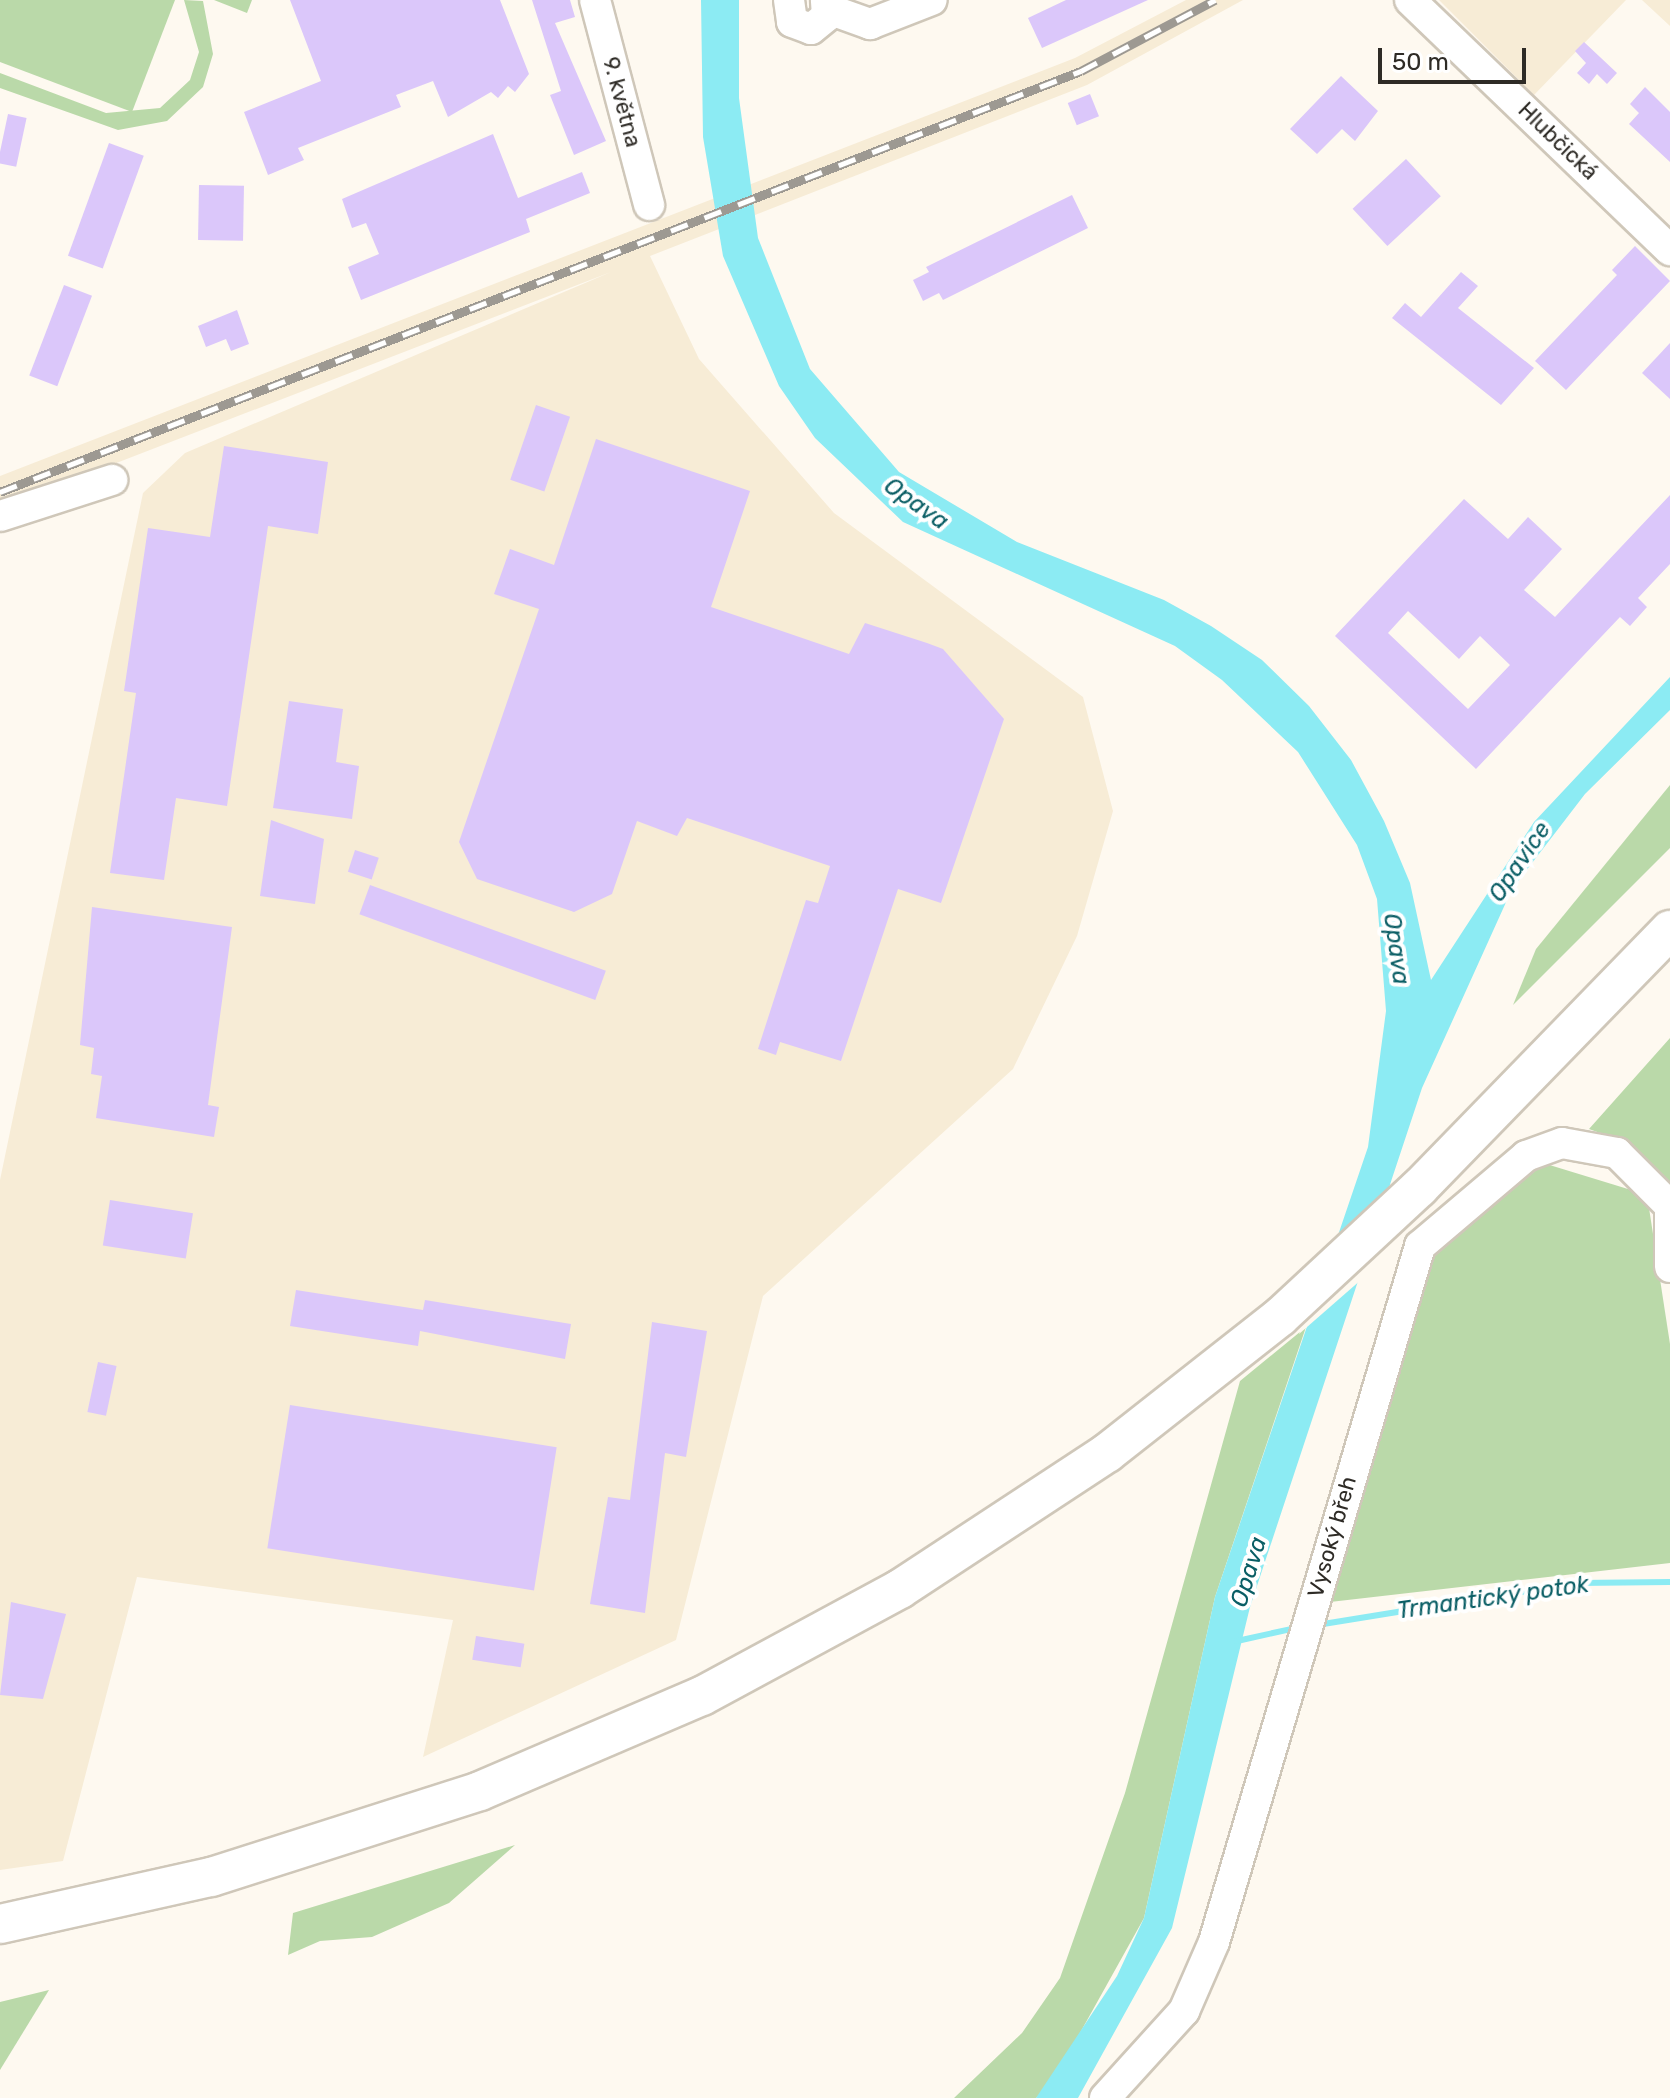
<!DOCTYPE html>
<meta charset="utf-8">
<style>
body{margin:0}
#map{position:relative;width:1670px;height:2098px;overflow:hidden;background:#fef9f0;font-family:Rubik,sans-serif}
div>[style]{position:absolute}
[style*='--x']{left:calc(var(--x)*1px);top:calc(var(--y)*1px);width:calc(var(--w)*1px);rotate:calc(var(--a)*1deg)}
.built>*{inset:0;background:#f7ecd6}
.green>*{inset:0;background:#bad9a9}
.water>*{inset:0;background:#8cebf3}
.pier>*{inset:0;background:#fef9f0}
.stream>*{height:6px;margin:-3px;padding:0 3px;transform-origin:3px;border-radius:3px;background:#8cebf3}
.building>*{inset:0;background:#dbc7fa;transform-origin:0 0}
.roads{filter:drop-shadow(2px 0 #cfc7b9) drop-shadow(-2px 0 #cfc7b9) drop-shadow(0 2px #cfc7b9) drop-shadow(0 -2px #cfc7b9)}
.minor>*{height:30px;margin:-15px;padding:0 15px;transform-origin:15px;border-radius:15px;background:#fff}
.major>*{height:38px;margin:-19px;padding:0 19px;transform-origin:19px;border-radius:19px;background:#fff}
.rail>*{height:9px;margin-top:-4.5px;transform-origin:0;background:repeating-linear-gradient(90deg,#fff 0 18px,#9d9992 0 36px);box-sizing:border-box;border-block:2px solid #9d9992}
span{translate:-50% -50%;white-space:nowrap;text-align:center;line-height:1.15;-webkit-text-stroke:8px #fff;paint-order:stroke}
.street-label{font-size:22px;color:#2e2b26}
.water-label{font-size:24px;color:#0a5e65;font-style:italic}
.scale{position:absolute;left:1378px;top:48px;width:148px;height:36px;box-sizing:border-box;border:4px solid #2e2b26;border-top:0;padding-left:10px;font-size:24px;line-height:28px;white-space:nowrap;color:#2e2b26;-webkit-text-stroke:6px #fff;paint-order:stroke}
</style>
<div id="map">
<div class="built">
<i style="clip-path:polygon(1186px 0,1243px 0,1087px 85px,650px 256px,699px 359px,834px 513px,1083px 697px,1113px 811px,1077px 936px,1013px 1069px,763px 1296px,676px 1640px,423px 1757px,453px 1620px,137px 1577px,63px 1861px,0 1870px,0 1180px,143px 493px,185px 453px,611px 272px,0 508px,0 476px,1075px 58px)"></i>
<i style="clip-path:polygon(1439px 0,1626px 0,1534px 95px)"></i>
<i style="clip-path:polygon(1642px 0,1670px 0,1670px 26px)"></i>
</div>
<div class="green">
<i style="clip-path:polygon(0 0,175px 0,132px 112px,0 62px)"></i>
<i style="clip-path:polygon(184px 0,203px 1px,213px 54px,203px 87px,167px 121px,118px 130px,0 88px,0 73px,106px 113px,160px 108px,190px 80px,199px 52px)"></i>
<i style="clip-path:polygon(214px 0,252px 0,247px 13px)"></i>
<i style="clip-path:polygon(1670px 785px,1670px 848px,1513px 1005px,1536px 949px)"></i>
<i style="clip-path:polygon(1670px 1038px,1670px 1185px,1622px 1141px,1589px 1129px)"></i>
<i style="clip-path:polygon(1543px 1163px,1641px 1193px,1649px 1208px,1670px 1344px,1670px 1563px,1330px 1602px,1418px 1266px,1446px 1234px)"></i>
<i style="clip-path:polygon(1306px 1327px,1215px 1597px,1144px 1918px,1051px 2085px,1036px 2098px,954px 2098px,1022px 2033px,1060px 1978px,1125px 1793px,1240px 1381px)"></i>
<i style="clip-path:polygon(515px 1845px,449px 1903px,372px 1937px,320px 1941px,288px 1955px,293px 1913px)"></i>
<i style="clip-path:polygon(49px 1990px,0 2070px,0 2002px)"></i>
</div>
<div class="water">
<i style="clip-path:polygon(701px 0,739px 0,739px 98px,758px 238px,810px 369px,899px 472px,1017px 542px,1164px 600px,1211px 626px,1262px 660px,1309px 706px,1351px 760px,1384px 821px,1410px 883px,1431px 980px,1534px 822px,1670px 677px,1670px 710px,1585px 794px,1512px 889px,1422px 1088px,1250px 1607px,1172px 1928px,1078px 2098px,1036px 2098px,1117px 1976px,1144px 1918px,1215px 1597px,1368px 1147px,1386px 1011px,1377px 899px,1357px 845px,1298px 752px,1222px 680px,1175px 646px,903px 522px,815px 438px,779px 386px,723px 256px,703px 137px)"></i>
</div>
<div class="pier">
<i style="clip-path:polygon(1389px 1196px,1362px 1279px,1299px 1334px,1327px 1255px)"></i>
</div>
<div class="stream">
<i style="--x:1317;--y:1625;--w:263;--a:-9.2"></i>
<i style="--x:1577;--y:1583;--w:93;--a:-0.6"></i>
<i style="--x:1237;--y:1641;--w:55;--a:-12.5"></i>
</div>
<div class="building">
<i style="clip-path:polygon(290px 0,500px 0,529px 74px,515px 92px,508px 86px,498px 98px,491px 92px,448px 117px,433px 81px,396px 95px,401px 107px,298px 148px,304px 160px,268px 175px,244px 112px,321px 81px)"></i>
<i style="clip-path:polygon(532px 0,570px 0,575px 17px,555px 23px,606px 141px,574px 155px,550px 95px,561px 91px)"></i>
<i style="clip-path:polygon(1066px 0,1148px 0,1042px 48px,1028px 18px)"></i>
<i style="clip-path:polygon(1584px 42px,1617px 73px,1607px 84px,1597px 74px,1589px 84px,1577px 73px,1586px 63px,1575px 51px)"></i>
<i style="clip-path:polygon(1341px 76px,1378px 111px,1355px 141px,1342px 129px,1317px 154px,1290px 129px)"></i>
<i style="clip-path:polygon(1645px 87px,1670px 112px,1670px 162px,1629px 124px,1639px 113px,1630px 104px)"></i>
<i style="left:1090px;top:94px;width:24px;height:24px;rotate:68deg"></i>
<i style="left:8px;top:114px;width:19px;height:50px;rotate:12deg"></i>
<i style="clip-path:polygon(493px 134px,518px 198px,582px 172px,590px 193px,526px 219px,530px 232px,361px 300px,348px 267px,379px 254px,366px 223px,352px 228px,342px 199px)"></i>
<i style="left:109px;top:143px;width:37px;height:120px;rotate:20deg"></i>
<i style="left:1406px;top:159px;width:51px;height:73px;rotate:47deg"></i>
<i style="left:199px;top:185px;width:45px;height:55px;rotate:1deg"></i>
<i style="clip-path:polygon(1072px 195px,1088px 228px,943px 300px,939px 293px,923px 301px,913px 280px,929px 272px,926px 267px)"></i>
<i style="clip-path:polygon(1635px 246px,1670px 281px,1566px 390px,1535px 361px,1617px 275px,1612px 270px)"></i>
<i style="clip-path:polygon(1461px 272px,1478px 286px,1458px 308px,1534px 368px,1501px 405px,1392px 318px,1405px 303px,1421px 317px)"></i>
<i style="left:64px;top:285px;width:30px;height:97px;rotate:21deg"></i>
<i style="clip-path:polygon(237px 310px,249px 344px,231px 351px,226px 339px,206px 347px,198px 326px)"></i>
<i style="clip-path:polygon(1670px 343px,1670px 399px,1642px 373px)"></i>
<i style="left:536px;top:405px;width:36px;height:79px;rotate:19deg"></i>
<i style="clip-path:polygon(596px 439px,750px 491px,711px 607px,849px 654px,865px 623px,927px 643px,943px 649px,1004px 719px,941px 903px,898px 889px,841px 1061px,780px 1042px,776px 1055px,758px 1049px,806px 900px,818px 903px,830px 866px,687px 818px,677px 836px,637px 821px,612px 894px,574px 912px,477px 879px,459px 842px,539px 609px,494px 594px,510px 549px,554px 565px)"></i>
<i style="clip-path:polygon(224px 446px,328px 462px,318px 534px,268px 526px,227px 806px,176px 798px,164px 880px,110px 873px,136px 693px,124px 691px,148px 528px,210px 537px)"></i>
<i style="clip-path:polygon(evenodd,1670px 495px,1670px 564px,1638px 598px,1647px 607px,1630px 626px,1620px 617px,1476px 769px,1335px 636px,1464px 499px,1508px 539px,1528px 517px,1562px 549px,1524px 590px,1555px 617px,1670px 495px,1408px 611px,1459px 659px,1480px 636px,1510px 665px,1468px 709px,1388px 633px,1408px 611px)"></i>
<i style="clip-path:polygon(289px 701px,343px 709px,336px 762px,359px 766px,352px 819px,273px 808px)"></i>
<i style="clip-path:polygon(271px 820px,324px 839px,315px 904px,260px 896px)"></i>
<i style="left:355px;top:850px;width:25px;height:23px;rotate:18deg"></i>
<i style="left:370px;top:885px;width:251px;height:31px;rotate:20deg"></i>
<i style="clip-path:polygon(92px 907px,232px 927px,208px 1105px,219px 1107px,214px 1137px,96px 1118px,102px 1076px,91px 1074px,94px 1048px,80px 1045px)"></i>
<i style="left:110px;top:1200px;width:84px;height:46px;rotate:9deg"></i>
<i style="clip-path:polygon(296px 1290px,423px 1310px,425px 1300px,571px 1324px,565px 1359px,420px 1331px,418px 1346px,290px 1326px)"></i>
<i style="clip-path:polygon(652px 1322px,707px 1331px,686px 1457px,665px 1453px,645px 1613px,590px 1604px,608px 1497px,630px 1500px)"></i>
<i style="left:98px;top:1362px;width:19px;height:51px;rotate:12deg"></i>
<i style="left:290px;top:1405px;width:270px;height:145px;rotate:9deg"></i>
<i style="clip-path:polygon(11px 1602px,66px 1614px,43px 1699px,0 1695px)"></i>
<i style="left:476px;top:1636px;width:49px;height:24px;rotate:9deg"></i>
</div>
<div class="roads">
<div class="minor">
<i style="--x:595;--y:0;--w:212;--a:75.2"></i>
<i style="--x:789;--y:0;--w:22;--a:82"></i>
<i style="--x:792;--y:22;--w:20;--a:20"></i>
<i style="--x:811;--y:29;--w:21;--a:-39"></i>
<i style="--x:827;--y:16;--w:16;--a:-94"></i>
<i style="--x:1410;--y:0;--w:361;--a:43.9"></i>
<i style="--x:828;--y:9;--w:45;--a:19.7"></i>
<i style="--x:870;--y:24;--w:66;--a:-21.2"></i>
<i style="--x:0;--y:516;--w:118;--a:-17.8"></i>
<i style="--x:1670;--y:1213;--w:54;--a:90"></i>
<i style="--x:1105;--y:2098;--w:118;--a:-47.8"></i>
<i style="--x:1184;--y:2011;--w:75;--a:-66.5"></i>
<i style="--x:1214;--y:1942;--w:726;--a:-73.51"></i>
<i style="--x:1420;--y:1246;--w:139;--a:-40.3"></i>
<i style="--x:1526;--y:1156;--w:38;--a:-20"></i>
<i style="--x:1562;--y:1143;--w:56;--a:10.3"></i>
<i style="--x:1617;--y:1153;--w:75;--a:45"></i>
</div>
<div class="major">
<i style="--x:0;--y:1924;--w:216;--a:-12.6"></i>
<i style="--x:211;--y:1877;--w:282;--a:-17.7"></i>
<i style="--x:480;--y:1791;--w:241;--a:-23.2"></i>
<i style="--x:702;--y:1696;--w:225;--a:-28.4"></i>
<i style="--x:900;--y:1589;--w:248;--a:-33.3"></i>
<i style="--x:1107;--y:1453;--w:220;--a:-38.2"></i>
<i style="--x:1280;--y:1317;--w:190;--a:-42.9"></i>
<i style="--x:1419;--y:1188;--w:360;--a:-45.8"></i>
</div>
</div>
<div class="rail">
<i style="--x:0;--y:492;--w:1160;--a:-21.28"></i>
<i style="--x:1081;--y:71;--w:152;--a:-27.9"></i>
</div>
<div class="street-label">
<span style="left:622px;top:102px;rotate:75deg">9. května</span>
<span style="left:1558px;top:141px;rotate:44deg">Hlubčická</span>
<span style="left:1332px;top:1537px;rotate:-74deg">Vysoký břeh</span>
</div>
<div class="water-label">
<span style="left:916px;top:504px;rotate:35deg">Opava</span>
<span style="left:1520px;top:862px;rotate:-56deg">Opavice</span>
<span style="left:1396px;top:949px;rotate:82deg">Opava</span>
<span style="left:1249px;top:1572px;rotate:-73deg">Opava</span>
<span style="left:1493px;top:1598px;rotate:-8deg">Trmantický potok</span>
</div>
<div class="scale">50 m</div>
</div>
